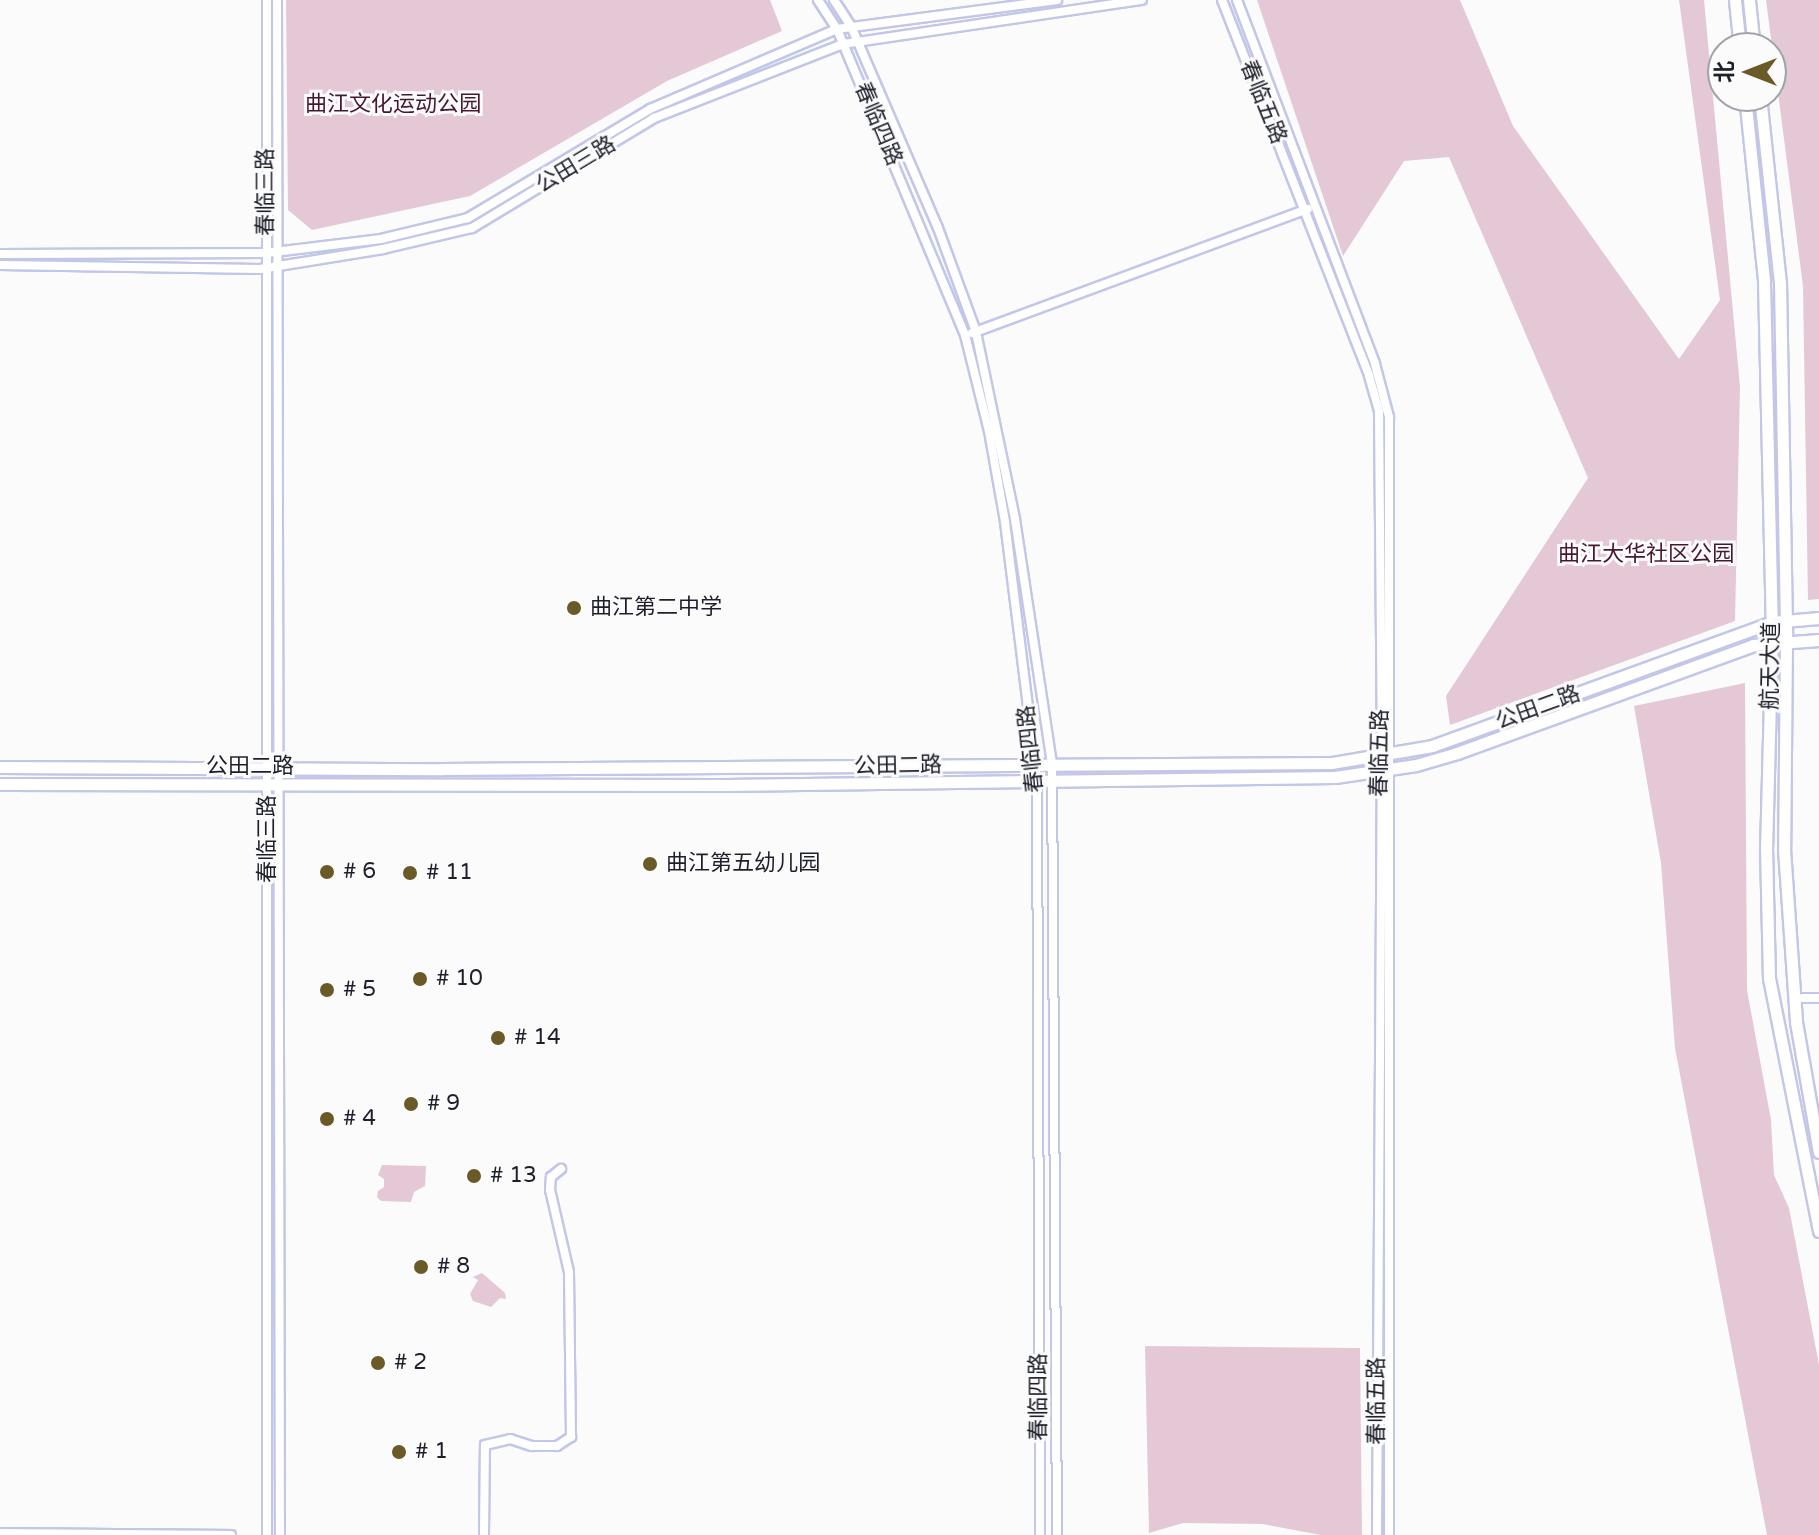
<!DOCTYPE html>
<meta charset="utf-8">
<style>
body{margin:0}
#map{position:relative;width:1819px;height:1535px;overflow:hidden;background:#fbfbfb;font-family:"Varela Round","Noto Sans SC",sans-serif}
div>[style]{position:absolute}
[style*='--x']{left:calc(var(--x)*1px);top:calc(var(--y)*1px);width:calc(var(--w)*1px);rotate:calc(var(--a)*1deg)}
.green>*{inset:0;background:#e4c8d5}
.roads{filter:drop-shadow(2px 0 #c2c7e8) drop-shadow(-2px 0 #c2c7e8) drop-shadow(0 2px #c2c7e8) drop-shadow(0 -2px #c2c7e8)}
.minor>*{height:8px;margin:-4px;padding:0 4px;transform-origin:4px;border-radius:4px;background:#fff}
.major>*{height:11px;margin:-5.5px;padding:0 5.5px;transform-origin:5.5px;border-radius:5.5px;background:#fff}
.dots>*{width:22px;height:22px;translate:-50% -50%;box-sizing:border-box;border:4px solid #fbfbfb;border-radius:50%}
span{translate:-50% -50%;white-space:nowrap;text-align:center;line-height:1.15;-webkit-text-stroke:6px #fbfbfb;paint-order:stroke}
.street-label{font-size:22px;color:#1d1f2b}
.park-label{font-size:22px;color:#451731}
.poi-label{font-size:22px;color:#1d1f2b}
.left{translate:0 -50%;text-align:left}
.north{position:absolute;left:1707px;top:32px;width:80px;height:80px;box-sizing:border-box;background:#fbfbfb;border:2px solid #a2a3a8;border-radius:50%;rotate:270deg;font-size:22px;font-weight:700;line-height:32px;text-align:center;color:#1d1f2b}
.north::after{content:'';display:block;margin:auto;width:28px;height:36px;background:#6a5a27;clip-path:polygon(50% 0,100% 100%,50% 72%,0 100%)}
</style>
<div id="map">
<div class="green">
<i style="clip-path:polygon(286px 0,770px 0,782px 31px,667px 81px,470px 196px,312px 230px,288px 210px)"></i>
<i style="clip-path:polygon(1257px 0,1460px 0,1513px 126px,1679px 359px,1720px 300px,1679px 0,1704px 0,1740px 387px,1735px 621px,1450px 725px,1446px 696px,1588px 478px,1449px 157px,1404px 161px,1343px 256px)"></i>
<i style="clip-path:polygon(1766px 0,1819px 0,1819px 599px,1808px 600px,1803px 286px)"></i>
<i style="clip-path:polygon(1745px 683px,1747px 990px,1771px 1120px,1774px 1175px,1789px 1208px,1819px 1365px,1819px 1535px,1767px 1535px,1675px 1048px,1661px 863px,1634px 706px)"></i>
<i style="clip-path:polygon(382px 1165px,426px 1166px,425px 1186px,414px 1192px,411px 1202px,381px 1201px,377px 1197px,378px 1191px,384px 1187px,384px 1179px,378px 1175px)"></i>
<i style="clip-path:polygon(482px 1273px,505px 1293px,506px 1299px,500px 1298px,491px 1307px,473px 1301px,470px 1294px,478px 1280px,473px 1277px)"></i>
<i style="clip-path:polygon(1145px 1346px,1360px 1348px,1362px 1535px,1321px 1535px,1262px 1524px,1183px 1523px,1149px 1533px)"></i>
</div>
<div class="roads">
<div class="minor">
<i style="--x:267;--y:0;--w:1535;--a:90"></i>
<i style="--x:277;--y:0;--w:1535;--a:89.89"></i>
<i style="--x:818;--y:0;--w:35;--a:57"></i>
<i style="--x:837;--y:29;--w:332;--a:67.3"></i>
<i style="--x:965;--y:335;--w:99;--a:76"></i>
<i style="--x:989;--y:431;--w:92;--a:80"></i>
<i style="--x:1005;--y:522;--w:260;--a:82.9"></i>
<i style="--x:1037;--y:780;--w:755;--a:89.77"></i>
<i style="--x:834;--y:0;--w:31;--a:57"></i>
<i style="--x:851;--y:26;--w:220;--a:66.7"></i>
<i style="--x:938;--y:228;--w:111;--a:69.9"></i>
<i style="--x:976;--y:332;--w:191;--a:78.2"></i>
<i style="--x:1015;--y:519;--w:248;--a:81.4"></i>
<i style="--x:1052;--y:764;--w:771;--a:89.63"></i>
<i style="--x:1222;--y:0;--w:404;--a:68.6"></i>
<i style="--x:1369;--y:376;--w:37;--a:74"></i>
<i style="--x:1379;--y:412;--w:326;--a:89.5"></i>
<i style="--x:1382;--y:738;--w:797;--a:90.36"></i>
<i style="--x:1237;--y:0;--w:389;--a:69.2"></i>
<i style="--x:1375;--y:364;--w:55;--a:75.2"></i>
<i style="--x:1389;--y:417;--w:1118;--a:90"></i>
<i style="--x:0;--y:254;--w:266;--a:-0.2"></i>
<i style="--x:266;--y:253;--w:116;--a:-6.9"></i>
<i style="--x:381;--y:239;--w:89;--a:-13.6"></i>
<i style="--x:468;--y:218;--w:212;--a:-30.9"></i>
<i style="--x:650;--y:109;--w:203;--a:-23.2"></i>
<i style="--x:837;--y:29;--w:222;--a:-7.5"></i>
<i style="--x:0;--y:265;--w:260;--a:0.9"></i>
<i style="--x:260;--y:269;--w:125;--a:-9.2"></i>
<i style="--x:383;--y:249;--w:91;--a:-13.3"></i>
<i style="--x:472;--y:228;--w:213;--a:-31.1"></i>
<i style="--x:654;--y:118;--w:203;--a:-21.4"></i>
<i style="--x:843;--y:44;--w:302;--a:-8.4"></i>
<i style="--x:972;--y:333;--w:358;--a:-20.3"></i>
<i style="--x:1803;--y:998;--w:16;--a:0"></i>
<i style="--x:0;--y:1533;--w:231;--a:0.5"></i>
<i style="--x:484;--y:1535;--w:90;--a:-89.4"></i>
<i style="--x:485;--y:1445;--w:26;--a:-13"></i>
<i style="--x:510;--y:1439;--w:23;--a:18"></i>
<i style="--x:532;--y:1446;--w:25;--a:0"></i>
<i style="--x:557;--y:1446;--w:17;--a:-33"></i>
<i style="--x:571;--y:1437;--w:165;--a:-90.7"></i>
<i style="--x:569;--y:1272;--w:84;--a:-103"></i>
<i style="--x:550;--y:1190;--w:13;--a:-86"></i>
<i style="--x:551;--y:1177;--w:13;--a:-39"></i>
</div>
<div class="major">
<i style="--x:1735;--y:0;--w:48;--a:84.1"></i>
<i style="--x:1749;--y:0;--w:48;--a:84.1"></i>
<i style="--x:1745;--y:96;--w:186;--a:84.1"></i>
<i style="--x:1764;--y:281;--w:341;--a:88.7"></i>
<i style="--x:1772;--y:622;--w:225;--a:91.5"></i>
<i style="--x:1766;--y:847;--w:131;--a:88.7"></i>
<i style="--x:1769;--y:978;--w:258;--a:78.8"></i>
<i style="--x:1760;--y:96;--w:187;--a:83.9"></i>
<i style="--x:1780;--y:282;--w:358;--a:89"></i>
<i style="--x:1786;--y:640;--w:209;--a:90.5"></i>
<i style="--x:1784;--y:849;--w:173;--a:86"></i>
<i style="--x:1796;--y:1022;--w:132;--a:80"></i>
<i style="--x:0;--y:767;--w:441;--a:0.3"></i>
<i style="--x:441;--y:769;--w:891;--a:-0.39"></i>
<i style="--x:1332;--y:763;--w:101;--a:-9.6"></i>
<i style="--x:1432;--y:746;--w:362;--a:-20"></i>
<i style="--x:1772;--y:622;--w:47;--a:-4.9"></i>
<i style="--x:0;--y:784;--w:726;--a:0.08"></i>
<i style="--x:726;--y:785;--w:609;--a:-0.75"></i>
<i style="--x:1335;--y:777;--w:82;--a:-8.4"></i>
<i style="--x:1416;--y:765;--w:43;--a:-16.3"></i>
<i style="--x:1457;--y:753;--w:315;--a:-20"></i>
<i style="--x:1753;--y:645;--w:66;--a:-4.3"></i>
</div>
</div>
<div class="dots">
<i style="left:574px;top:608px;background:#6a5a27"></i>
<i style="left:650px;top:864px;background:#6a5a27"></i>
<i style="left:327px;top:872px;background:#6a5a27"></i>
<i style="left:410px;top:873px;background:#6a5a27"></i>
<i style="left:420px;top:979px;background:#6a5a27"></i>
<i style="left:327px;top:990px;background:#6a5a27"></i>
<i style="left:498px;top:1038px;background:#6a5a27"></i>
<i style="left:411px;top:1104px;background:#6a5a27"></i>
<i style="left:327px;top:1119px;background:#6a5a27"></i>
<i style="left:474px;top:1176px;background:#6a5a27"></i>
<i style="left:421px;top:1267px;background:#6a5a27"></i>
<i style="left:378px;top:1363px;background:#6a5a27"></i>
<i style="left:399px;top:1452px;background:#6a5a27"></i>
</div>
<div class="street-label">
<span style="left:1263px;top:102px;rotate:68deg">春临五路</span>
<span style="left:878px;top:124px;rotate:67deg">春临四路</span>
<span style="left:576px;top:165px;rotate:-31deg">公田三路</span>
<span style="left:266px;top:192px;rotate:-90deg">春临三路</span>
<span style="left:1771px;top:666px;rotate:-89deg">航天大道</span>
<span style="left:1538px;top:708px;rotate:-20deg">公田二路</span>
<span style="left:1031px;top:749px;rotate:-96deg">春临四路</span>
<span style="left:1380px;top:753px;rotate:-89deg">春临五路</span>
<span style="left:898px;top:766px;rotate:-1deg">公田二路</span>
<span style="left:250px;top:767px">公田二路</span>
<span style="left:268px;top:839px;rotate:-90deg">春临三路</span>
<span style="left:1039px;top:1397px;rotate:-90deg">春临四路</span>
<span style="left:1377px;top:1401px;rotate:-90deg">春临五路</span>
</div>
<div class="park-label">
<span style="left:393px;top:105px">曲江文化运动公园</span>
<span style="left:1646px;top:555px">曲江大华社区公园</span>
</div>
<div class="poi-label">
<span class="left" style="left:590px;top:608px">曲江第二中学</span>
<span class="left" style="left:666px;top:864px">曲江第五幼儿园</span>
<span class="left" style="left:343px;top:872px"># 6</span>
<span class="left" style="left:426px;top:873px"># 11</span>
<span class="left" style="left:436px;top:979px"># 10</span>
<span class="left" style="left:343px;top:990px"># 5</span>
<span class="left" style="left:514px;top:1038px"># 14</span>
<span class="left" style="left:427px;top:1104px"># 9</span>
<span class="left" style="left:343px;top:1119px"># 4</span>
<span class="left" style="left:490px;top:1176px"># 13</span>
<span class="left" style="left:437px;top:1267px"># 8</span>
<span class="left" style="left:394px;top:1363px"># 2</span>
<span class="left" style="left:415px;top:1452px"># 1</span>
</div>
<div class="north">北</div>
</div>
